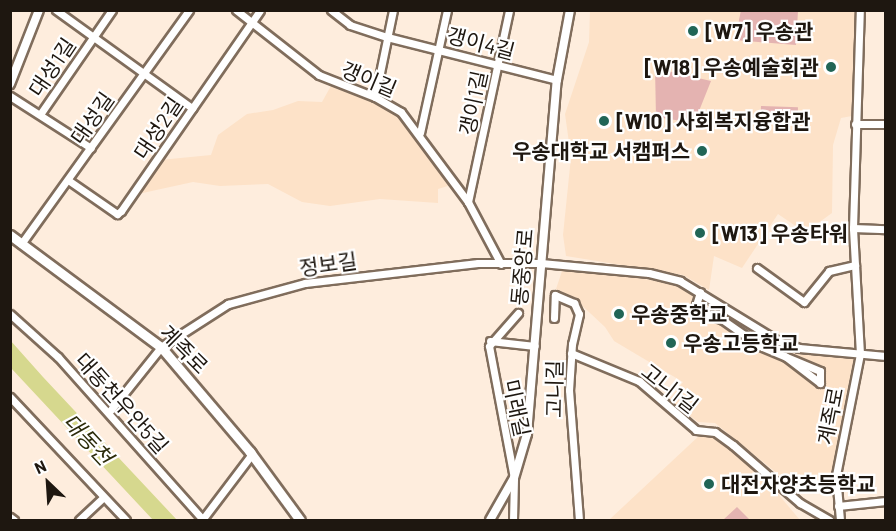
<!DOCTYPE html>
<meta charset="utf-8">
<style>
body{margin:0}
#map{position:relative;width:896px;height:531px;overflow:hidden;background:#feeddd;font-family:Barlow,"Noto Sans KR",sans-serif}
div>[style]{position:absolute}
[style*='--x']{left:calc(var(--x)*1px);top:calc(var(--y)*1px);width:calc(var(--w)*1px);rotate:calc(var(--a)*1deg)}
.built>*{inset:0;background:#fde2c8}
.green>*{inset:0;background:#e4b3b1;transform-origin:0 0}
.water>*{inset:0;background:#d6d88e}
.roads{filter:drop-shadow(2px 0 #806d5c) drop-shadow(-2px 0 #806d5c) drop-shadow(0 2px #806d5c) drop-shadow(0 -2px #806d5c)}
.minor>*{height:7px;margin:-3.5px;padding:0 3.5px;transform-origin:3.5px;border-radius:3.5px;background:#fff}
.tertiary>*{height:8px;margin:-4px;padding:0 4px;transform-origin:4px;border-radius:4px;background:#fff}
.secondary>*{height:9px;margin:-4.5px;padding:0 4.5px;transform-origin:4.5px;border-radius:4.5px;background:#fff}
.dots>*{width:16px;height:16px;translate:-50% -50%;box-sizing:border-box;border:3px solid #fff;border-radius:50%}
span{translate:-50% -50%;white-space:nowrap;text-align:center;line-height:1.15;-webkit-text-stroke:4.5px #fff;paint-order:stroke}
.poi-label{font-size:21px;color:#1e1710;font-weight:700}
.left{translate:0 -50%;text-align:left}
.right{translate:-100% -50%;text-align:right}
.street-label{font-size:21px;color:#1e1710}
.water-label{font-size:22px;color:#2c2c0b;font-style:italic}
.frame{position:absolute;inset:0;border:12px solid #1e1710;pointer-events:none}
.north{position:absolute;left:18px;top:453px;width:60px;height:60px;-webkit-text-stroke:4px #fff;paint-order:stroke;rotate:335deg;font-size:16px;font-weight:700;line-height:24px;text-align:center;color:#1e1710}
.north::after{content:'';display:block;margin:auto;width:21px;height:27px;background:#1e1710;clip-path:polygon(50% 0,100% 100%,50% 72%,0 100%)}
</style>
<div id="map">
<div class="built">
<i style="clip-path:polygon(590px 11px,857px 11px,852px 116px,841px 118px,833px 145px,832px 213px,814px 226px,797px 227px,778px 214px,742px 268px,714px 256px,709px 290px,683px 275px,566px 256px,563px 235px,571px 157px,565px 114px,589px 42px)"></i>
<i style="clip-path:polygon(332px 84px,401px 114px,451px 185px,438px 189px,438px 203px,380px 199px,330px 206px,302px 202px,268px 184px,220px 186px,193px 182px,138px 194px,160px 160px,211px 155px,218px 135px,247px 114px,273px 110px,298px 101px,322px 102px)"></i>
<i style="clip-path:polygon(562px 271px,634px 277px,678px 285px,751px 330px,798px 354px,855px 358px,831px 478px,808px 482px,778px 474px,715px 423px,698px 422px,669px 400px,683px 382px,614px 341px,605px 327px,575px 299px,556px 289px)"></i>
<i style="clip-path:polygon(701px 434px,715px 435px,751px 462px,800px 520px,609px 520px)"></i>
</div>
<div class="green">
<i style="clip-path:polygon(741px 10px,798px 11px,796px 45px,735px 40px)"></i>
<i style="clip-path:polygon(655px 68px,711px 81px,699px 111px,688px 122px,656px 117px)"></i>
<i style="left:761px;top:106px;width:37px;height:12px;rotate:2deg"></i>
<i style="clip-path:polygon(737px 507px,750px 520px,723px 520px)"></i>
</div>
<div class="water">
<i style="clip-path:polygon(10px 340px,43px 377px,177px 520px,153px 520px,11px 368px)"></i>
</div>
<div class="roads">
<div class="minor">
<i style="--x:56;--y:10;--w:168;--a:35.8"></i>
<i style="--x:236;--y:10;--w:105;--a:38.1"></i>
<i style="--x:319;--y:75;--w:60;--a:21.4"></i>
<i style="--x:375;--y:97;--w:30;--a:30"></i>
<i style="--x:401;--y:112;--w:112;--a:53.3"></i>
<i style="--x:468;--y:202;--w:70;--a:62"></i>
<i style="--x:331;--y:10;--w:24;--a:38"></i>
<i style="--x:350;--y:25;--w:39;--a:18"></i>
<i style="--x:387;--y:37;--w:175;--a:14.2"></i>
<i style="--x:10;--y:96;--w:96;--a:32.7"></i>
<i style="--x:375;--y:97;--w:89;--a:-78.3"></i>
<i style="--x:41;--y:113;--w:125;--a:-55.4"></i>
<i style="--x:855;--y:124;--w:31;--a:0"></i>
<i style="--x:420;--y:133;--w:126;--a:-77.6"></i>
<i style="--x:68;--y:180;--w:60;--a:34.8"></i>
<i style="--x:117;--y:214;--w:5;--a:-37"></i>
<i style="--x:121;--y:211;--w:244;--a:-55.3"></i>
<i style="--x:468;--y:202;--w:196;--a:-77.9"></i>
<i style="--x:853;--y:228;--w:33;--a:2"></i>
<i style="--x:21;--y:244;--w:288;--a:-54.3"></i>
<i style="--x:757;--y:268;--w:58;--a:35.9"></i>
<i style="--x:804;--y:302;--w:40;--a:-51"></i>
<i style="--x:829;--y:271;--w:27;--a:-13"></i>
<i style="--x:700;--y:292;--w:14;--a:107"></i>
<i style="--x:696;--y:305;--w:7;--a:56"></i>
<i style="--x:700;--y:311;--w:25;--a:21"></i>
<i style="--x:723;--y:320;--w:45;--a:35.1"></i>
<i style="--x:760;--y:346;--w:65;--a:22.6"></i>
<i style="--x:820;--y:371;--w:12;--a:90"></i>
<i style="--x:820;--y:383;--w:44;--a:-142.4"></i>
<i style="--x:10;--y:314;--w:64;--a:41.9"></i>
<i style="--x:58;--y:357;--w:218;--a:48.3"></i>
<i style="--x:554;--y:318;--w:23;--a:-88"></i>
<i style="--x:555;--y:295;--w:21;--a:23"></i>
<i style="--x:574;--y:303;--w:12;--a:66"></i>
<i style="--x:579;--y:314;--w:31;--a:103"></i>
<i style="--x:572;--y:344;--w:46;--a:93.7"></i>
<i style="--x:569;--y:390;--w:130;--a:85.6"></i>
<i style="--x:490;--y:341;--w:45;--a:6.3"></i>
<i style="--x:571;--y:353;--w:74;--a:22.4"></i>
<i style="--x:639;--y:381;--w:75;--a:40.7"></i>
<i style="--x:696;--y:430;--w:19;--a:6"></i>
<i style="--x:715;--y:432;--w:22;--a:36"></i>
<i style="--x:733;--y:445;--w:89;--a:40.9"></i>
<i style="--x:800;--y:503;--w:34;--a:30"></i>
<i style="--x:10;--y:397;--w:169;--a:46.7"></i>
<i style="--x:109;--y:412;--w:83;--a:-51.3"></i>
<i style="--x:161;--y:347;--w:80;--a:-32.7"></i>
<i style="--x:228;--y:304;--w:80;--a:-15.3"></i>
<i style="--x:305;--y:283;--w:174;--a:-6.6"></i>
<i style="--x:478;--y:263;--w:63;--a:0"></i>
<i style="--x:541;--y:263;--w:108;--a:5.3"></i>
<i style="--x:649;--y:273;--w:32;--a:14"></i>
<i style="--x:680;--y:281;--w:115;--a:31.5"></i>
<i style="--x:778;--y:341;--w:22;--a:18"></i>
<i style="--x:799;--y:348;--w:87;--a:5.3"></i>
<i style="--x:838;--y:506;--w:48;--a:-5.9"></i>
<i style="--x:10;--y:517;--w:5;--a:37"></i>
<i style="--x:79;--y:520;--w:33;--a:-43"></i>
<i style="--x:202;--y:520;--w:83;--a:-52.9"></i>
<i style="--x:513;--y:520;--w:42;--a:-88.6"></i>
<i style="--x:514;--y:478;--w:134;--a:-100.7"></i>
<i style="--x:489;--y:346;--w:44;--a:-48.7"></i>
<i style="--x:840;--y:520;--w:45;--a:-95.1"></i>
<i style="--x:836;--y:475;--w:123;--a:-78.8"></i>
<i style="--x:860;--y:354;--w:126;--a:-93.2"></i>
<i style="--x:853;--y:228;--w:218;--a:-88.2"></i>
</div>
<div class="tertiary">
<i style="--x:10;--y:84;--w:79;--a:-68.6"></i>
<i style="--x:490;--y:520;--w:48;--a:-60.3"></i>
<i style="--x:514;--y:478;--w:46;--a:-73.5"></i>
<i style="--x:527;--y:434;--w:355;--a:-85.2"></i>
<i style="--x:557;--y:80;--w:71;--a:-79.5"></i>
</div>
<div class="secondary">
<i style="--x:10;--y:235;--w:188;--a:36.6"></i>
<i style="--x:161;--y:347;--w:138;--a:49.7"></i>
<i style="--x:250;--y:452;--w:84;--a:53.7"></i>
</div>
</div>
<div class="dots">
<i style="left:693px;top:31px;background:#216556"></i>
<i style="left:831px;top:67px;background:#216556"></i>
<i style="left:604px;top:121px;background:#216556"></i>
<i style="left:702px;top:151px;background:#216556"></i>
<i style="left:700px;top:233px;background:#216556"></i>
<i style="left:619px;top:314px;background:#216556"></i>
<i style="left:671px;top:343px;background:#216556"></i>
<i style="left:709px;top:484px;background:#216556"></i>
</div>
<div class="poi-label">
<span class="left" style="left:705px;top:31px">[W7] 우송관</span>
<span class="right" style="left:819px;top:67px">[W18] 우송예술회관</span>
<span class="left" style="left:616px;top:121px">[W10] 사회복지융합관</span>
<span class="right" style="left:690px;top:151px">우송대학교 서캠퍼스</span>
<span class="left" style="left:712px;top:233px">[W13] 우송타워</span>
<span class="left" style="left:631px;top:314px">우송중학교</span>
<span class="left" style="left:683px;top:343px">우송고등학교</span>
<span class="left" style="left:721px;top:484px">대전자양초등학교</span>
</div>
<div class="street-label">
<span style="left:481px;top:43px;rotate:15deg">갱이4길</span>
<span style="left:52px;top:67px;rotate:-56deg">대성1길</span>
<span style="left:369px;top:79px;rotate:23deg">갱이길</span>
<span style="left:473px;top:103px;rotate:-78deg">갱이1길</span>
<span style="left:92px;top:118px;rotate:-55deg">대성길</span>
<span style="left:158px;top:128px;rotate:-56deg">대성2길</span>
<span style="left:328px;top:264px;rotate:-8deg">정보길</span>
<span style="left:522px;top:267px;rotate:-85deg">동중앙로</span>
<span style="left:184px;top:349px;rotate:45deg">계족로</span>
<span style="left:670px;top:388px;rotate:38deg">고니1길</span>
<span style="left:554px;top:389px;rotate:-89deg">고니길</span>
<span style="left:122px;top:403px;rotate:48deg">대동천우안5길</span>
<span style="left:517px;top:408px;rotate:78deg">미래길</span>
<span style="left:830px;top:416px;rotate:-79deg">계족로</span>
</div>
<div class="water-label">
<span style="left:88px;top:439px;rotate:47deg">대동천</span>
</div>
<div class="frame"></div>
<div class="north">N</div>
</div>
